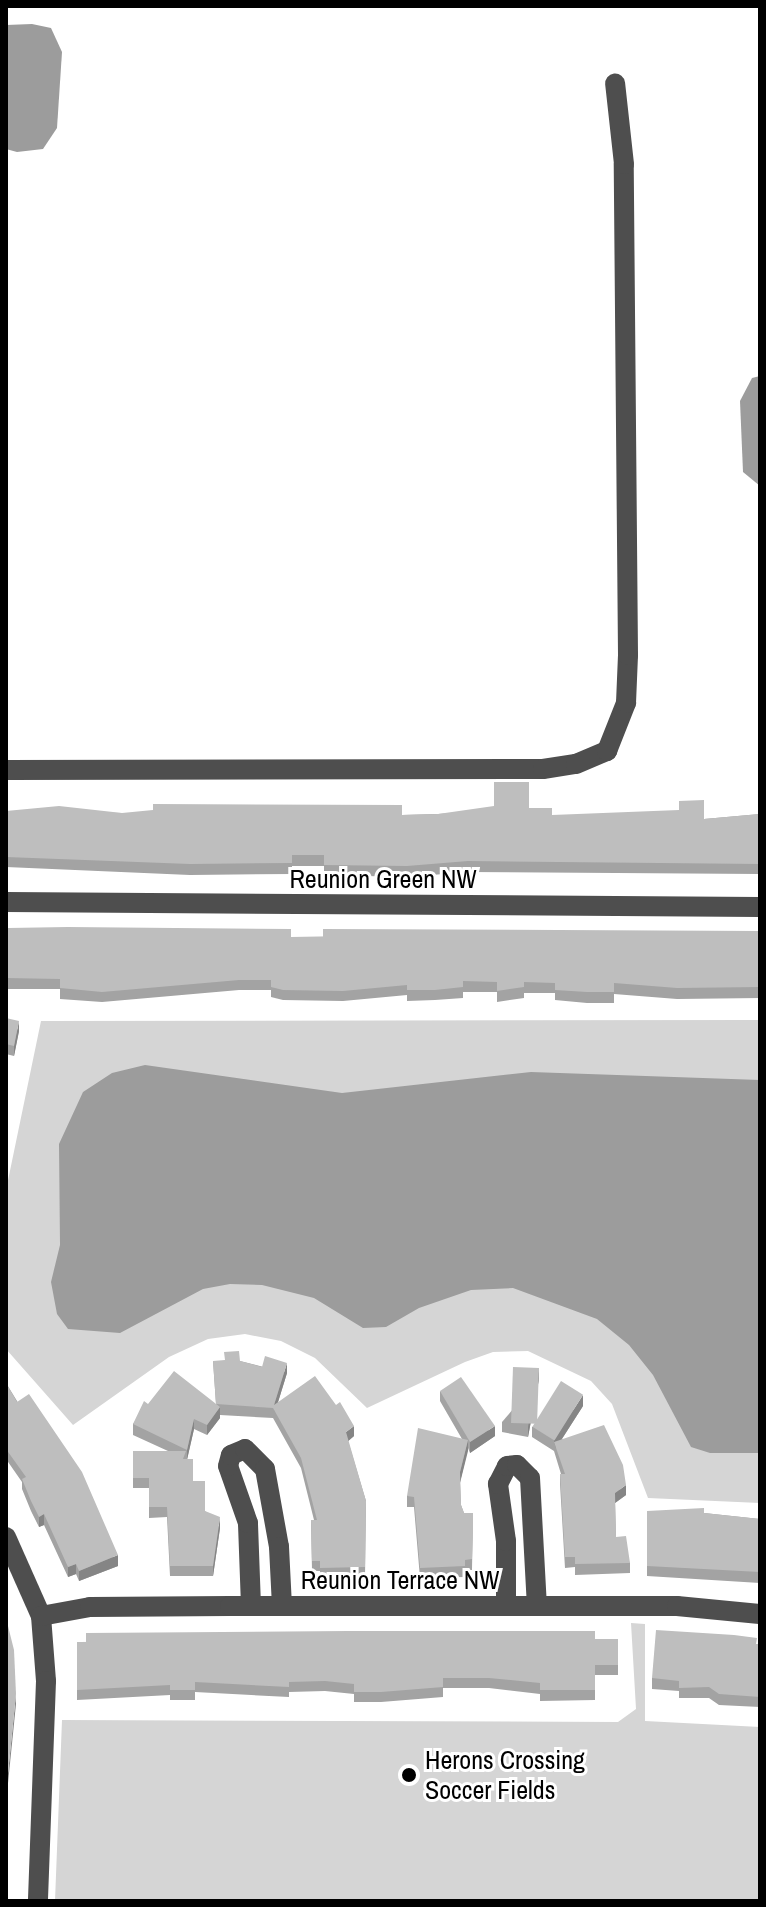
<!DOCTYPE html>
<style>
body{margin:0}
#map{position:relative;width:766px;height:1907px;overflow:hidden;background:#fff;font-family:"Archivo Narrow",sans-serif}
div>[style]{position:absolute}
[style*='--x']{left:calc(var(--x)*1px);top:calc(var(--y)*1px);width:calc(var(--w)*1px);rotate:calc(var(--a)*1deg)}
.green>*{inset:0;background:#d5d5d5}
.water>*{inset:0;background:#9c9c9c}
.minor>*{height:20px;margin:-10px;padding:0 10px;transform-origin:10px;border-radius:10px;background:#4e4e4e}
.wall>*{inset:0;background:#a3a3a3}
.shaded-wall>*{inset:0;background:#858585}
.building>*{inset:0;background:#bebebe;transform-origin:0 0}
.dots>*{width:22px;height:22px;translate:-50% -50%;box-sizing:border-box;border:4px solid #fff;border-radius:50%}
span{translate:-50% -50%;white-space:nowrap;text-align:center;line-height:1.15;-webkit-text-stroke:6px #fff;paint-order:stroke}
.street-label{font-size:26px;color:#000}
.poi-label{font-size:26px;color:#000}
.left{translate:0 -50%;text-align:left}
.frame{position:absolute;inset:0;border:8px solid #000;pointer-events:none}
</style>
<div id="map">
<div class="green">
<i style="clip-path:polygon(760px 1020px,760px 1503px,648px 1498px,612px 1404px,591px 1381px,528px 1351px,493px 1352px,465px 1362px,367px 1408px,315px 1358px,281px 1341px,245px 1334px,208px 1339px,169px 1357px,73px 1425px,6px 1349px,6px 1190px,41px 1021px)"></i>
<i style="clip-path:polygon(631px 1623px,645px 1624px,645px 1721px,760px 1727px,760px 1901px,55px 1901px,62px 1720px,618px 1722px,636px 1709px)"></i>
</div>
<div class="water">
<i style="clip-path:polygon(32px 24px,51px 28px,62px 52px,57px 128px,43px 149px,17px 152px,6px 149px,6px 25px)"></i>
<i style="clip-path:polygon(760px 376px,760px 486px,743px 472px,740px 401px,752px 378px)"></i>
<i style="clip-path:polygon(145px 1065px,342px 1093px,531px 1072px,760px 1080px,760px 1453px,710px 1453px,691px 1447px,653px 1375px,629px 1345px,597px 1319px,513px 1288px,471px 1290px,419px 1308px,386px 1327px,363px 1328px,314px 1298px,262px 1285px,230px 1284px,203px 1289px,120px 1333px,68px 1329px,57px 1314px,51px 1282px,60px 1245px,59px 1144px,83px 1092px,112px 1073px)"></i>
</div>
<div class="minor">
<i style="--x:6;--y:770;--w:537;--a:-0.11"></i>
<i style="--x:543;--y:769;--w:33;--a:-9"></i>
<i style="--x:576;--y:764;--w:34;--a:-23"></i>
<i style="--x:607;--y:751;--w:52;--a:-68.4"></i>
<i style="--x:626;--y:703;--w:48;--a:-87.6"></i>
<i style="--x:628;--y:655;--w:491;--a:-90.5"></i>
<i style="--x:624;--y:164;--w:81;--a:-96.3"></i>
<i style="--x:6;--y:902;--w:754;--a:0.38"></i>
<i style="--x:6;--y:1537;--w:86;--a:66.1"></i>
<i style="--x:41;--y:1616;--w:65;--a:85.6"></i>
<i style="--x:46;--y:1681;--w:220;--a:92.1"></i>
<i style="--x:251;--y:1606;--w:83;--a:-92.1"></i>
<i style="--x:248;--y:1523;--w:60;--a:-109.3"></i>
<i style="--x:228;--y:1466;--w:11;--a:-75"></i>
<i style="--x:231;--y:1455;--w:15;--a:-23"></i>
<i style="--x:245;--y:1449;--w:28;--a:45"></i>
<i style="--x:265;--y:1469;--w:79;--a:79.8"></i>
<i style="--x:279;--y:1547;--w:59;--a:87.1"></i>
<i style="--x:506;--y:1606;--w:65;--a:-90"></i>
<i style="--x:506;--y:1541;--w:58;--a:-98"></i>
<i style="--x:498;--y:1484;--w:20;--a:-63"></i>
<i style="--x:507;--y:1466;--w:10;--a:-6"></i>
<i style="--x:517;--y:1465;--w:18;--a:45"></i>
<i style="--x:530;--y:1478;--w:128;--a:86.9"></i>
<i style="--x:41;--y:1616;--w:50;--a:-10.4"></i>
<i style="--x:90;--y:1607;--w:140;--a:-0.4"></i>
<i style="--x:230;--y:1606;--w:447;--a:0"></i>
<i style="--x:677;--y:1606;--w:83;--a:5.5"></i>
</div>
<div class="wall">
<i style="clip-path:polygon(529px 808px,552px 815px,704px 819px,760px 814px,760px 874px,468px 872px,407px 877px,324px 875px,324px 866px,292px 866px,292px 874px,190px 875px,6px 867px,6px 811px,122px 813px,402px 815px,438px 814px)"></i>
<i style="clip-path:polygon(760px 931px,760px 998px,677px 999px,614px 994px,614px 1003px,587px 1003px,555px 1000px,555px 993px,524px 993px,524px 998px,497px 1002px,497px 992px,463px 992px,463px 998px,435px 1000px,407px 1001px,407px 995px,343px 1001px,283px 1000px,271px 997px,271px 990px,239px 990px,102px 1002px,60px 999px,60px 989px,6px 989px,6px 936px,291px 937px)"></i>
<i style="clip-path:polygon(6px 1018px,19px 1031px,14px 1056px,6px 1054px)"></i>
<i style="clip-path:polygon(213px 1361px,240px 1361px,287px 1373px,278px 1402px,354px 1436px,348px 1441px,366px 1501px,365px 1578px,320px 1578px,320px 1571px,312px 1571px,311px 1520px,314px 1520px,301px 1468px,273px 1418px,220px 1415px,220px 1418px,207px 1435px,194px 1429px,187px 1459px,193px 1481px,205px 1511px,220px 1528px,213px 1576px,170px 1576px,167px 1517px,149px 1518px,149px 1488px,133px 1488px,133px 1451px,168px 1451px,133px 1435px,133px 1424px,148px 1404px,216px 1404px)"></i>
<i style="clip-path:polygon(539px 1379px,528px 1437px,502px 1432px,502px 1422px)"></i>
<i style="clip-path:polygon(6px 1383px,118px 1566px,79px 1581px,76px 1574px,68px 1577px,44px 1525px,39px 1527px,31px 1511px,22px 1489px,22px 1482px,6px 1459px)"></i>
<i style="clip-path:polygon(440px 1391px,495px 1436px,470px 1453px,468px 1448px,460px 1482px,461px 1505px,464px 1513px,473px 1513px,472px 1570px,465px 1570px,465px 1577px,420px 1578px,414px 1507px,407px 1507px,407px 1496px,462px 1439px,440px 1401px)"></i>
<i style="clip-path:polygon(583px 1406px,562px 1439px,626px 1495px,615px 1503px,616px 1537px,630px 1563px,630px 1573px,575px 1575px,575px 1567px,565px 1568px,560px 1484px,560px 1474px,561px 1474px,554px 1451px,532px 1437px,532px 1427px)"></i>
<i style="clip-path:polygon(647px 1511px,704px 1513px,760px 1519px,760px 1583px,647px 1576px)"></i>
<i style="clip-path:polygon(618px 1639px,618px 1675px,595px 1675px,595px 1700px,540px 1701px,540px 1694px,489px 1688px,443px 1688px,443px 1697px,381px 1702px,354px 1702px,354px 1694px,325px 1691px,289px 1692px,289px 1697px,195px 1692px,195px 1700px,170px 1700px,170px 1695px,77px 1700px,77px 1642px)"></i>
<i style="clip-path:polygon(756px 1644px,760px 1644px,760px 1707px,719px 1705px,709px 1698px,679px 1698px,679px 1691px,652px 1689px,652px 1678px)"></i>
</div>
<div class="shaded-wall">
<i style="clip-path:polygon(19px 1021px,19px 1031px,14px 1056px,14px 1046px)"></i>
<i style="clip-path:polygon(287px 1363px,287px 1373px,275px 1412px,274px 1405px)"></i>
<i style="clip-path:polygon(539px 1368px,539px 1379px,528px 1437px,528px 1427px)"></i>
<i style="clip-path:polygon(583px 1395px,583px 1406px,556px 1448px,554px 1442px,554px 1451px,554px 1440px)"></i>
<i style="clip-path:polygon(220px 1407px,220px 1418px,207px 1435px,207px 1425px)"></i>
<i style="clip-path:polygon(194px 1419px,194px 1429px,187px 1460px,187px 1450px)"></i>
<i style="clip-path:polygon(354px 1426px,354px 1436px,346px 1443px,346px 1432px)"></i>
<i style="clip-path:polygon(495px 1426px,495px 1436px,470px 1453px,470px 1442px)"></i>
<i style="clip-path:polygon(468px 1440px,468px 1451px,460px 1483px,460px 1472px)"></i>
<i style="clip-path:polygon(626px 1485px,626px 1495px,615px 1503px,615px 1493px)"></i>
<i style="clip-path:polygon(44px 1514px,44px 1525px,39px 1527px,39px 1517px)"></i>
<i style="clip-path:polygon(220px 1517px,220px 1528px,213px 1576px,213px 1566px)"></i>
<i style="clip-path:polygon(118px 1555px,118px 1566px,79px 1581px,79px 1571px)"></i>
<i style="clip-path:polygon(76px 1564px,76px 1574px,68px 1577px,68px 1567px)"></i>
<i style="clip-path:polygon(16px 1694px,16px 1704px,6px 1803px,6px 1793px)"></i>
</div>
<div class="building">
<i style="clip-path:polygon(494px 782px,529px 782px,529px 808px,552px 808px,552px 815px,679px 810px,679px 801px,704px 800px,704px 819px,760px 814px,760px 864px,468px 861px,407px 866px,324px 865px,324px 855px,292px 855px,292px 863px,190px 864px,6px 857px,6px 811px,59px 806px,122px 813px,153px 810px,153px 804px,402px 805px,402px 815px,438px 814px,494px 806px)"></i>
<i style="clip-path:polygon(68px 927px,291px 929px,291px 937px,323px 937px,323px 929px,760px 931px,760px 987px,677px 988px,614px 983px,614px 992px,587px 992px,555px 990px,555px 983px,524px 982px,524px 987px,497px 991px,497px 982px,463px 981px,463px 987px,435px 990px,407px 990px,407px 985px,343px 991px,283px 990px,271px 987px,271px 980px,239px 980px,102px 992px,60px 988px,60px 979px,6px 978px,6px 936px,8px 935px,8px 928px)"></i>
<i style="clip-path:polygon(6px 1018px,19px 1021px,14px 1046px,6px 1044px)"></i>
<i style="clip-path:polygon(239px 1351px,240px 1361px,262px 1367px,265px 1356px,287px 1363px,274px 1405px,315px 1376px,336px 1405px,340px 1402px,354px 1426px,346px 1432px,366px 1501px,365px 1567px,320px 1568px,320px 1561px,312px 1561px,311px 1520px,317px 1520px,301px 1458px,273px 1408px,216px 1404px,213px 1361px,225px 1360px,224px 1352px)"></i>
<i style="left:513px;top:1367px;width:26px;height:56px;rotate:2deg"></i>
<i style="clip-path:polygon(174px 1371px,220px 1407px,207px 1425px,194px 1419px,187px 1450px,133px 1424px,144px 1401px,148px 1404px)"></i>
<i style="clip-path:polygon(461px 1377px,495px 1426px,470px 1442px,440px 1391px)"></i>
<i style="left:561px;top:1381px;width:26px;height:54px;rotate:32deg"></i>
<i style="clip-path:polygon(6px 1383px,17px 1402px,29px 1394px,82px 1472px,118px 1555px,79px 1571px,76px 1564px,68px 1567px,44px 1514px,39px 1517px,31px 1501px,22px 1479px,26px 1477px,6px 1449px)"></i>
<i style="clip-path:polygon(604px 1425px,623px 1465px,626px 1485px,615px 1493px,616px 1537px,626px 1536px,630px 1563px,575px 1564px,575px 1557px,565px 1557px,560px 1474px,565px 1474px,554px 1442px)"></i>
<i style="clip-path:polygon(418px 1428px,468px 1440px,460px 1472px,461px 1505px,464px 1513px,473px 1513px,473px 1532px,472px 1559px,465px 1560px,465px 1566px,420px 1568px,414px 1497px,407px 1496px)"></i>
<i style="clip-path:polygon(133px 1451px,186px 1451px,183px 1459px,193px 1459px,193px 1481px,205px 1481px,205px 1511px,220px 1517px,213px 1566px,170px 1566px,167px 1507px,149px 1507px,149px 1478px,133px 1478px)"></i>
<i style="clip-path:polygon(704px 1508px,704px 1513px,760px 1519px,760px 1572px,647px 1566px,647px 1511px)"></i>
<i style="clip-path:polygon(6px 1618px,14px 1650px,16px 1694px,6px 1793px)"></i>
<i style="clip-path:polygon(656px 1630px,734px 1635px,757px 1638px,756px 1644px,760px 1644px,760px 1697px,719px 1694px,709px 1687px,679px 1688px,679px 1681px,652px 1678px)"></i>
<i style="clip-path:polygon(348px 1631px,595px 1631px,595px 1639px,618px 1639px,618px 1665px,595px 1665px,595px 1690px,540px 1690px,540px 1683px,489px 1678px,443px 1678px,443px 1687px,381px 1692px,354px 1692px,354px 1684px,325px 1681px,289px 1682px,289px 1687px,195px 1682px,195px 1690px,170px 1690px,170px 1685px,77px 1690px,77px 1642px,86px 1642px,86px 1633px)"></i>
<i style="clip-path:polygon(6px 1800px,7px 1901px,6px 1901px)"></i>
</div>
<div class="dots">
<i style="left:409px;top:1775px;background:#000"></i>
</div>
<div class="street-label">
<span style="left:383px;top:879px">Reunion Green NW</span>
<span style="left:400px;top:1580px">Reunion Terrace NW</span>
</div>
<div class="poi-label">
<span class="left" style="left:425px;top:1775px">Herons Crossing<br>Soccer Fields</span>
</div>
<div class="frame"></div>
</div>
